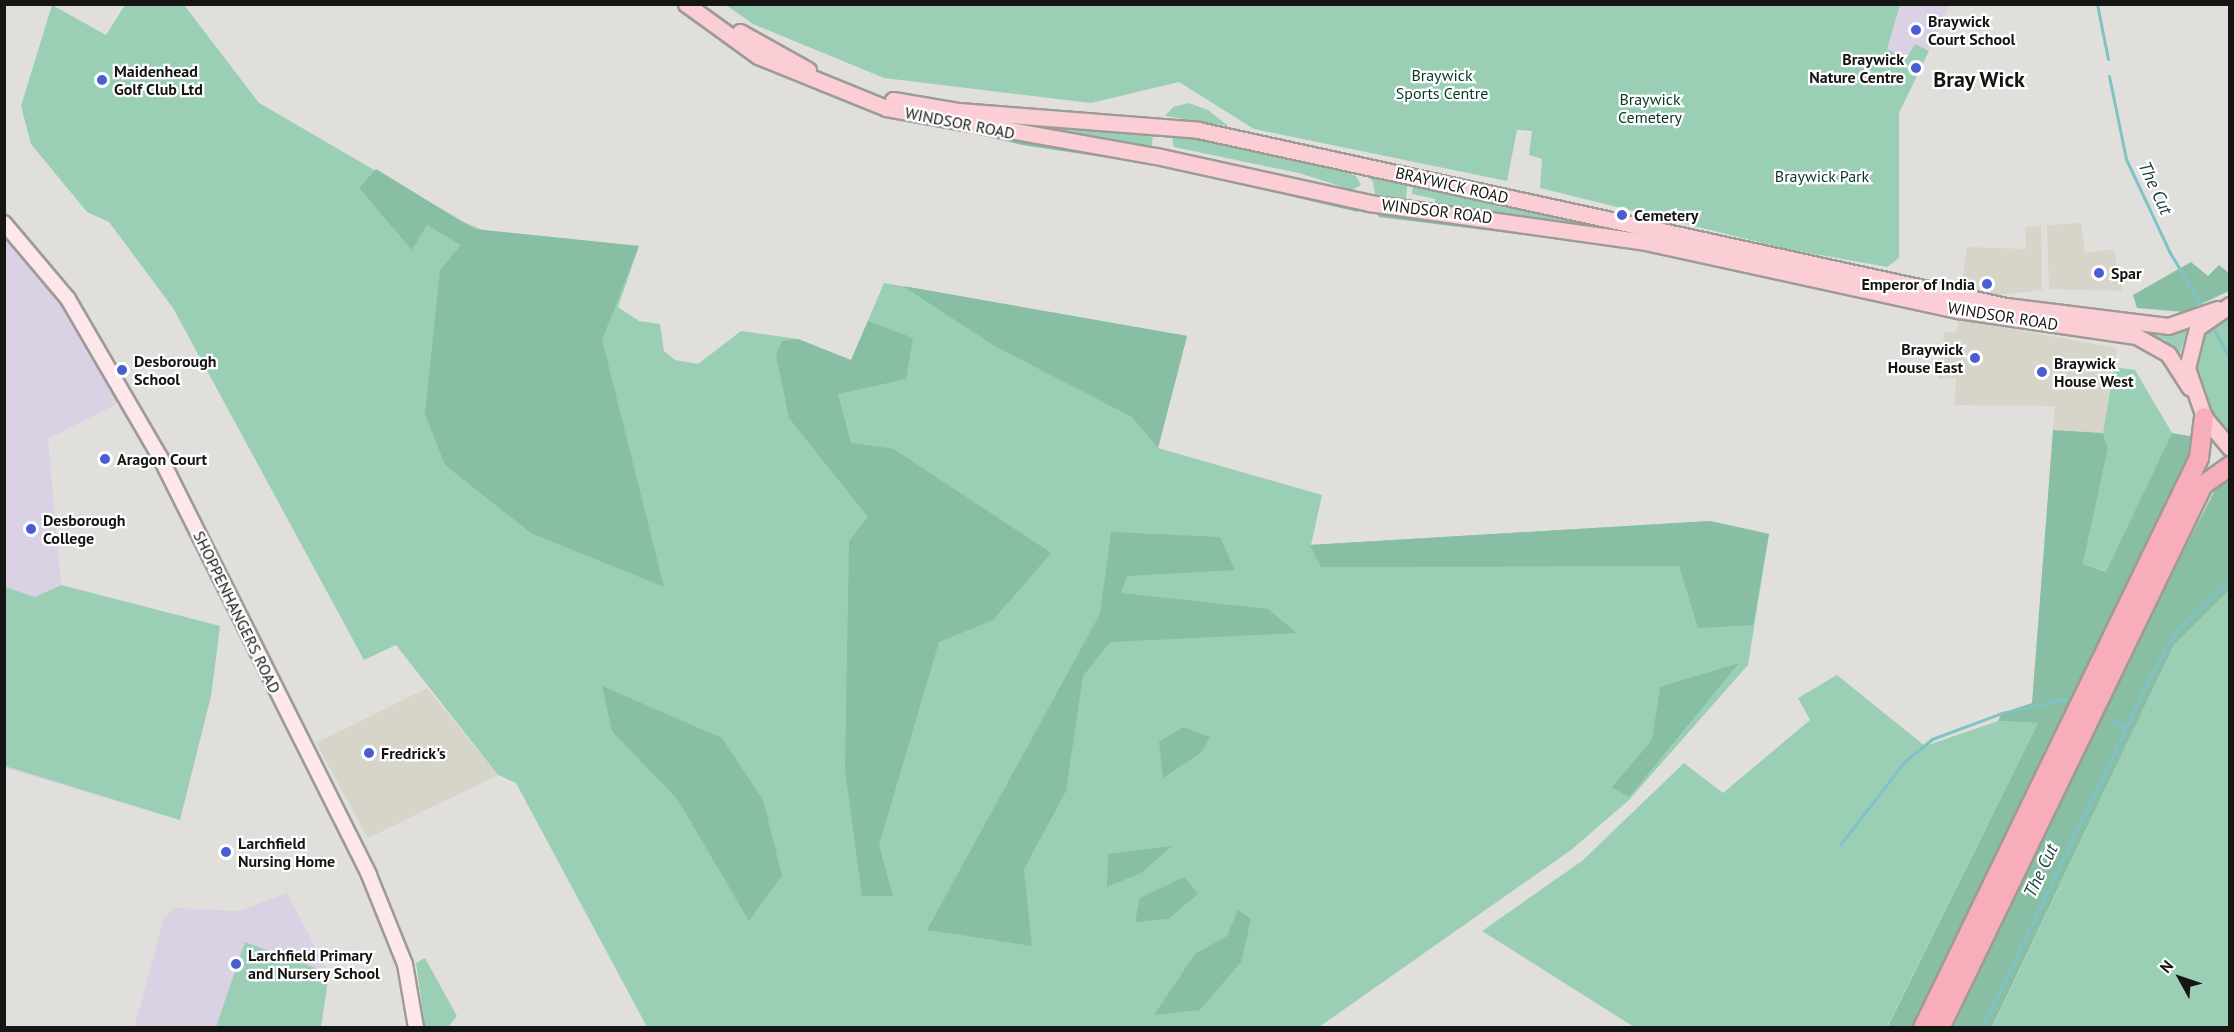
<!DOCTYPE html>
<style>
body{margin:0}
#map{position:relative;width:2234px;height:1032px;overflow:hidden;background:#e0dfdb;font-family:"PT Sans",sans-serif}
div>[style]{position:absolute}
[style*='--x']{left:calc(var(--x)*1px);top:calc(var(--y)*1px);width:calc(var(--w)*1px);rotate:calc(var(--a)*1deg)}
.built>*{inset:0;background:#d7d4c9}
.education>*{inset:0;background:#dad1e5}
.green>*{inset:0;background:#9acfb6}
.forest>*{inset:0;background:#87bea4}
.stream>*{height:3px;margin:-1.5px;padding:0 1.5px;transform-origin:1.5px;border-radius:1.5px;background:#7fc3c6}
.roads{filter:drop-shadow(2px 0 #9d9b98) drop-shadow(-2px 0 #9d9b98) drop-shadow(0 2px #9d9b98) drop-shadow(0 -2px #9d9b98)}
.secondary>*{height:14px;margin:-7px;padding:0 7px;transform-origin:7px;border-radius:7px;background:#fde7ea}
.primary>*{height:15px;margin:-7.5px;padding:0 7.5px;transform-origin:7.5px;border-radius:7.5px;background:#fbced6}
.highway>*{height:18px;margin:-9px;padding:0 9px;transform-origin:9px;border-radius:9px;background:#f8aeba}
.dots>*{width:16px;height:16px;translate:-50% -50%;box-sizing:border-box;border:3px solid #fff;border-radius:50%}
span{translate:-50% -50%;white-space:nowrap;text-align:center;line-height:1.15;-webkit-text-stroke:4.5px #fff;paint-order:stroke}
.poi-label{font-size:16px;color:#151514;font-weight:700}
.left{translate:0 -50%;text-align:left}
.right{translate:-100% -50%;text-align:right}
.park-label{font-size:16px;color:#063725}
.street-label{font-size:16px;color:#151514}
.water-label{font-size:18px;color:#1b3d3f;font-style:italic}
.district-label{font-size:22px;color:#151514;font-weight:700}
.frame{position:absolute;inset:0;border:6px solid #151514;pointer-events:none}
.north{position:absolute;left:2150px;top:948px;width:60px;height:60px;-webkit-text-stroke:4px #fff;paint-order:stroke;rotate:310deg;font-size:16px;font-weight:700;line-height:24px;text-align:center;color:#151514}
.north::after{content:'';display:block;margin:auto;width:21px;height:27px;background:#151514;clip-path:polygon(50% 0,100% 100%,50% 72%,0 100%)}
</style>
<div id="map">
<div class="built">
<i style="clip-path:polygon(2081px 223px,2085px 253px,2114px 249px,2122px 291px,2049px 289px,2047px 225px)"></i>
<i style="clip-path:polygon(2041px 226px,2042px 290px,1998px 295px,1961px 287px,1967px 247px,2026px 249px,2025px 227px)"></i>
<i style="clip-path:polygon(1958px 319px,2117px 348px,2103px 433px,2053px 430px,2055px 406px,1955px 405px,1956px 378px,1938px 379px,1945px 332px,1956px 333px)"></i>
<i style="clip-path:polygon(427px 688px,498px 775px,368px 838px,316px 743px)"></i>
</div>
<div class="education">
<i style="clip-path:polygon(1900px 5px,1950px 5px,1929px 51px,1915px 44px,1906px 60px,1887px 49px)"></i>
<i style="clip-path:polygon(4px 237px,67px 312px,122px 401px,48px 439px,61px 585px,220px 626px,211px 696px,180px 820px,5px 768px)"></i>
<i style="clip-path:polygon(287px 893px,329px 973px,321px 1027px,134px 1028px,164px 918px,175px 908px,239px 911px)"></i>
</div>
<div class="green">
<i style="clip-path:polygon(52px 5px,106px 35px,125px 5px,184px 5px,259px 103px,462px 221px,482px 230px,639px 246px,618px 307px,639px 321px,660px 324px,664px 351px,675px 360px,698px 364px,741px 331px,798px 339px,851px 360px,884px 283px,1187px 336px,1158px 448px,1322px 495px,1311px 545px,1710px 521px,1769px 534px,1748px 665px,1629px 800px,1571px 850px,1319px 1027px,647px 1027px,516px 783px,498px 775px,396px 645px,364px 660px,173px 308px,109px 222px,87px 212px,31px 144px,21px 106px)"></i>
<i style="clip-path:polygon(1900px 5px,1887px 49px,1906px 59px,1915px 44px,1929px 51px,1899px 113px,1899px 258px,1887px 267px,1787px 249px,1540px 188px,1542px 159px,1529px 155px,1532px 131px,1517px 130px,1507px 181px,1254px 129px,1179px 82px,1091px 103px,884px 78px,753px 24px,726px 5px)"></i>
<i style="clip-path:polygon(1189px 103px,1208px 110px,1228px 126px,1165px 116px,1173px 107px)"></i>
<i style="clip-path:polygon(913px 108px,1154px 129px,1151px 150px)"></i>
<i style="clip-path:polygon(1171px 134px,1216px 144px,1244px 140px,1356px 176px,1361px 185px,1352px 190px,1299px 173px,1174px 147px)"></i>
<i style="clip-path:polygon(1362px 170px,1408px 180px,1406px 199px,1375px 194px,1373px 182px)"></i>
<i style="clip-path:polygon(1413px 181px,1706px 249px,1585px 224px,1435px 204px,1435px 199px,1412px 194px)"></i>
<i style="clip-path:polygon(2229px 312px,2229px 442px,2192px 378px,2198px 338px)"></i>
<i style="clip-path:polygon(2133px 328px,2175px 331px,2188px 328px,2179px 356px,2165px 340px)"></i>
<i style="clip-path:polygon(2114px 367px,2135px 370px,2172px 433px,2107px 572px,2083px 564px,2108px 449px,2103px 433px)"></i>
<i style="clip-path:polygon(61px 585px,220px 626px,211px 696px,180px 820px,5px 766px,5px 587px,35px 597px)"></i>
<i style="clip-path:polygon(2229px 590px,2229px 1027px,1992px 1028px,2174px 645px)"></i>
<i style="clip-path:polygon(1837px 675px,1925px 746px,1998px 721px,2038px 723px,1887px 1027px,1634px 1027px,1482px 931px,1582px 861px,1684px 763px,1723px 793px,1810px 720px,1798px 698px)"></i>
<i style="clip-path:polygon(245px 942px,329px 973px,321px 1027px,216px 1027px)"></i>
<i style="clip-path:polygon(425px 958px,457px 1016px,448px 1027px,425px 1027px,416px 963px)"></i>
</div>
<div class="forest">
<i style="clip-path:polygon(875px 111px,1024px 142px,1150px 159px,1142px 163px,1022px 145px)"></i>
<i style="clip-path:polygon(1163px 162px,1363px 207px,1358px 212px,1164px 167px)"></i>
<i style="clip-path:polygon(376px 169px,474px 229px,639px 246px,602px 340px,664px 587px,531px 533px,445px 465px,425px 414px,440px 270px,461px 245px,427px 225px,412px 250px,359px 188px)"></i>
<i style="clip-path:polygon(1375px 210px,1702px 257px,1379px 217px)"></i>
<i style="clip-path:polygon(2191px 262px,2208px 276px,2219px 265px,2229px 273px,2229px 291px,2184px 312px,2137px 308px,2133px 295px)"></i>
<i style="clip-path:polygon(903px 286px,1187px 336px,1158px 448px,1132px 417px,993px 345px)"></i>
<i style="clip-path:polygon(868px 321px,913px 338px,906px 379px,838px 394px,851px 443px,894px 449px,1051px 553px,993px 620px,939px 642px,879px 845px,893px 896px,862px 896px,845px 770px,849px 541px,868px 517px,789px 418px,776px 355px,782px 341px,798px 339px,851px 360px)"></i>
<i style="clip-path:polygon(2053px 430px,2103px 433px,2108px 449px,2083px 564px,2106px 572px,2172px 433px,2200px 438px,1911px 1027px,1887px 1028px,2038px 723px,1998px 721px,2002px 713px,2032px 703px)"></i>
<i style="clip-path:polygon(2229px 479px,2229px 590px,2174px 645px,1992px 1027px,1953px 1028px,2145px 627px,2220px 480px)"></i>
<i style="clip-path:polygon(1710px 521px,1769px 534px,1753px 625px,1698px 628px,1679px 566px,1321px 567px,1310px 545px)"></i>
<i style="clip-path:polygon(1111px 532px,1220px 537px,1235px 570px,1127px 576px,1121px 593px,1268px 609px,1297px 633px,1110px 642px,1083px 676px,1066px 791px,1024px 869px,1032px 946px,927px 930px,1100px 614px)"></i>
<i style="clip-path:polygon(1739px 663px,1629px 797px,1612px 787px,1652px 740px,1660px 687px)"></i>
<i style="clip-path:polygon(602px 686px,722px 738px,763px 800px,782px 876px,749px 921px,678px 800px,612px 731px)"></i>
<i style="clip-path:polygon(1183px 727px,1210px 737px,1202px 752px,1163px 778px,1159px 742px)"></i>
<i style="clip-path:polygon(1172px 846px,1141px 873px,1107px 887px,1108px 854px)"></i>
<i style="clip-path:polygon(1184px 877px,1198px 894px,1168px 919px,1135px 922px,1140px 898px)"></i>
<i style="clip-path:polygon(1238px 910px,1251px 919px,1241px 962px,1200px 1010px,1154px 1015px,1195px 954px,1227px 936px)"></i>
</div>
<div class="stream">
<i style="--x:2097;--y:4;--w:56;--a:78.7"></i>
<i style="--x:2109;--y:76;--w:85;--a:78.4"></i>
<i style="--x:2126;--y:159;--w:102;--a:64.9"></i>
<i style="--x:2169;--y:251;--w:61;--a:59.2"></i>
<i style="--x:2215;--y:331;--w:32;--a:62"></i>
<i style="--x:2113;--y:721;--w:12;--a:24"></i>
<i style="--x:1840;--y:845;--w:106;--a:-52.3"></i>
<i style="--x:1905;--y:761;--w:35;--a:-39"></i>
<i style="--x:1932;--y:739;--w:75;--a:-20.4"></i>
<i style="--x:2002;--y:713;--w:65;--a:-12.5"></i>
<i style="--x:1982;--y:1028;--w:391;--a:-64.4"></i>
<i style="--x:2151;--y:675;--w:48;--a:-60.3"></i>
<i style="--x:2175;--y:633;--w:77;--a:-44.5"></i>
</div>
<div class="roads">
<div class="secondary">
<i style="--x:4;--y:223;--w:99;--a:49.9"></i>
<i style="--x:68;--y:299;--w:183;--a:59.8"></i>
<i style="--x:160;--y:457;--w:467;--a:63.4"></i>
<i style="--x:369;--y:875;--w:96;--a:68"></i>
<i style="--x:405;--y:964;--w:65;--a:80.2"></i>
</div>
<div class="primary">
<i style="--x:686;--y:4;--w:89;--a:35.8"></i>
<i style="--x:758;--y:56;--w:138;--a:22.1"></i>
<i style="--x:886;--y:108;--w:274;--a:10.1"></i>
<i style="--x:1156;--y:156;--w:218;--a:12.4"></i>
<i style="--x:1369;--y:203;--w:275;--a:8"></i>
<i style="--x:1641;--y:241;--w:324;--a:12.3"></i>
<i style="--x:1958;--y:310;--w:180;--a:8.3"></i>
<i style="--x:2136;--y:336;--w:37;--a:29"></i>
<i style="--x:2168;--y:354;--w:40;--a:57.1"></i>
<i style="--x:740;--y:32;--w:78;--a:29.2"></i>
<i style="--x:893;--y:100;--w:67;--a:9.5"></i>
<i style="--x:959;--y:111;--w:240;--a:4.5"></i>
<i style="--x:1198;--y:130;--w:827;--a:12.29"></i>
<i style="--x:2006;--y:306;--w:163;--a:7"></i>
<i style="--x:2168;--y:326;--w:52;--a:-19.1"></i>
<i style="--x:2230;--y:305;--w:40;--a:145.1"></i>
<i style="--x:2197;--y:328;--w:41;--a:104"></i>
<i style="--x:2187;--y:368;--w:52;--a:70.9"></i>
<i style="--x:2204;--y:417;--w:40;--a:50"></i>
</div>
<div class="highway">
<i style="--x:1923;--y:1028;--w:633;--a:-64.16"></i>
<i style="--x:2199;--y:458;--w:41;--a:-83"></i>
<i style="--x:1940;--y:1028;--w:603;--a:-64.16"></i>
<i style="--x:2203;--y:485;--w:33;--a:-35"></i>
</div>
</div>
<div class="dots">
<i style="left:1916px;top:30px;background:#485ed2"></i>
<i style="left:1916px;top:68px;background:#485ed2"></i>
<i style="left:102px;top:80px;background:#485ed2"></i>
<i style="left:1622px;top:215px;background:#485ed2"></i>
<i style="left:2099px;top:273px;background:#485ed2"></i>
<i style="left:1987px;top:284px;background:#485ed2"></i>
<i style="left:1975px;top:358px;background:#485ed2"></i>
<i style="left:122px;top:370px;background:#485ed2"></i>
<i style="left:2042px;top:372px;background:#485ed2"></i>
<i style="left:105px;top:459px;background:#485ed2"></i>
<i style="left:31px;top:529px;background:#485ed2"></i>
<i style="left:369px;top:753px;background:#485ed2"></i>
<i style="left:226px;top:852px;background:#485ed2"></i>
<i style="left:236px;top:964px;background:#485ed2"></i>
</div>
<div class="poi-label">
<span class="left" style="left:1928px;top:30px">Braywick<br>Court School</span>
<span class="right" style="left:1904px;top:68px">Braywick<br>Nature Centre</span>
<span class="left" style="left:114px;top:80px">Maidenhead<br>Golf Club Ltd</span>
<span class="left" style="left:1634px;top:215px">Cemetery</span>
<span class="left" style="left:2111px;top:273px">Spar</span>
<span class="right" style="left:1975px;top:284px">Emperor of India</span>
<span class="right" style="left:1963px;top:358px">Braywick<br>House East</span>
<span class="left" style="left:134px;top:370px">Desborough<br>School</span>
<span class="left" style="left:2054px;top:372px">Braywick<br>House West</span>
<span class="left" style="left:117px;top:459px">Aragon Court</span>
<span class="left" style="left:43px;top:529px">Desborough<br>College</span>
<span class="left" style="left:381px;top:753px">Fredrick's</span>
<span class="left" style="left:238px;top:852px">Larchfield<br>Nursing Home</span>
<span class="left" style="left:248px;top:964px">Larchfield Primary<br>and Nursery School</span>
</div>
<div class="park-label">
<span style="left:1442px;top:84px">Braywick<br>Sports Centre</span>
<span style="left:1650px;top:108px">Braywick<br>Cemetery</span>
<span style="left:1822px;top:176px">Braywick Park</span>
</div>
<div class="street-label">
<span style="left:960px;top:123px;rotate:11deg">WINDSOR ROAD</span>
<span style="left:1452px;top:185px;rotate:13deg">BRAYWICK ROAD</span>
<span style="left:1437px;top:211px;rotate:7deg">WINDSOR ROAD</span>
<span style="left:2003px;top:316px;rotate:9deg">WINDSOR ROAD</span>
<span style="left:237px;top:612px;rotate:64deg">SHOPPENHANGERS ROAD</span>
</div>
<div class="water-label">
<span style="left:2155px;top:188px;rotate:65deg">The Cut</span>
<span style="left:2041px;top:871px;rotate:-65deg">The Cut</span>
</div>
<div class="district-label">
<span style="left:1979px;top:80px">Bray Wick</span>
</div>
<div class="frame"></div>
<div class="north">N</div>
</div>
